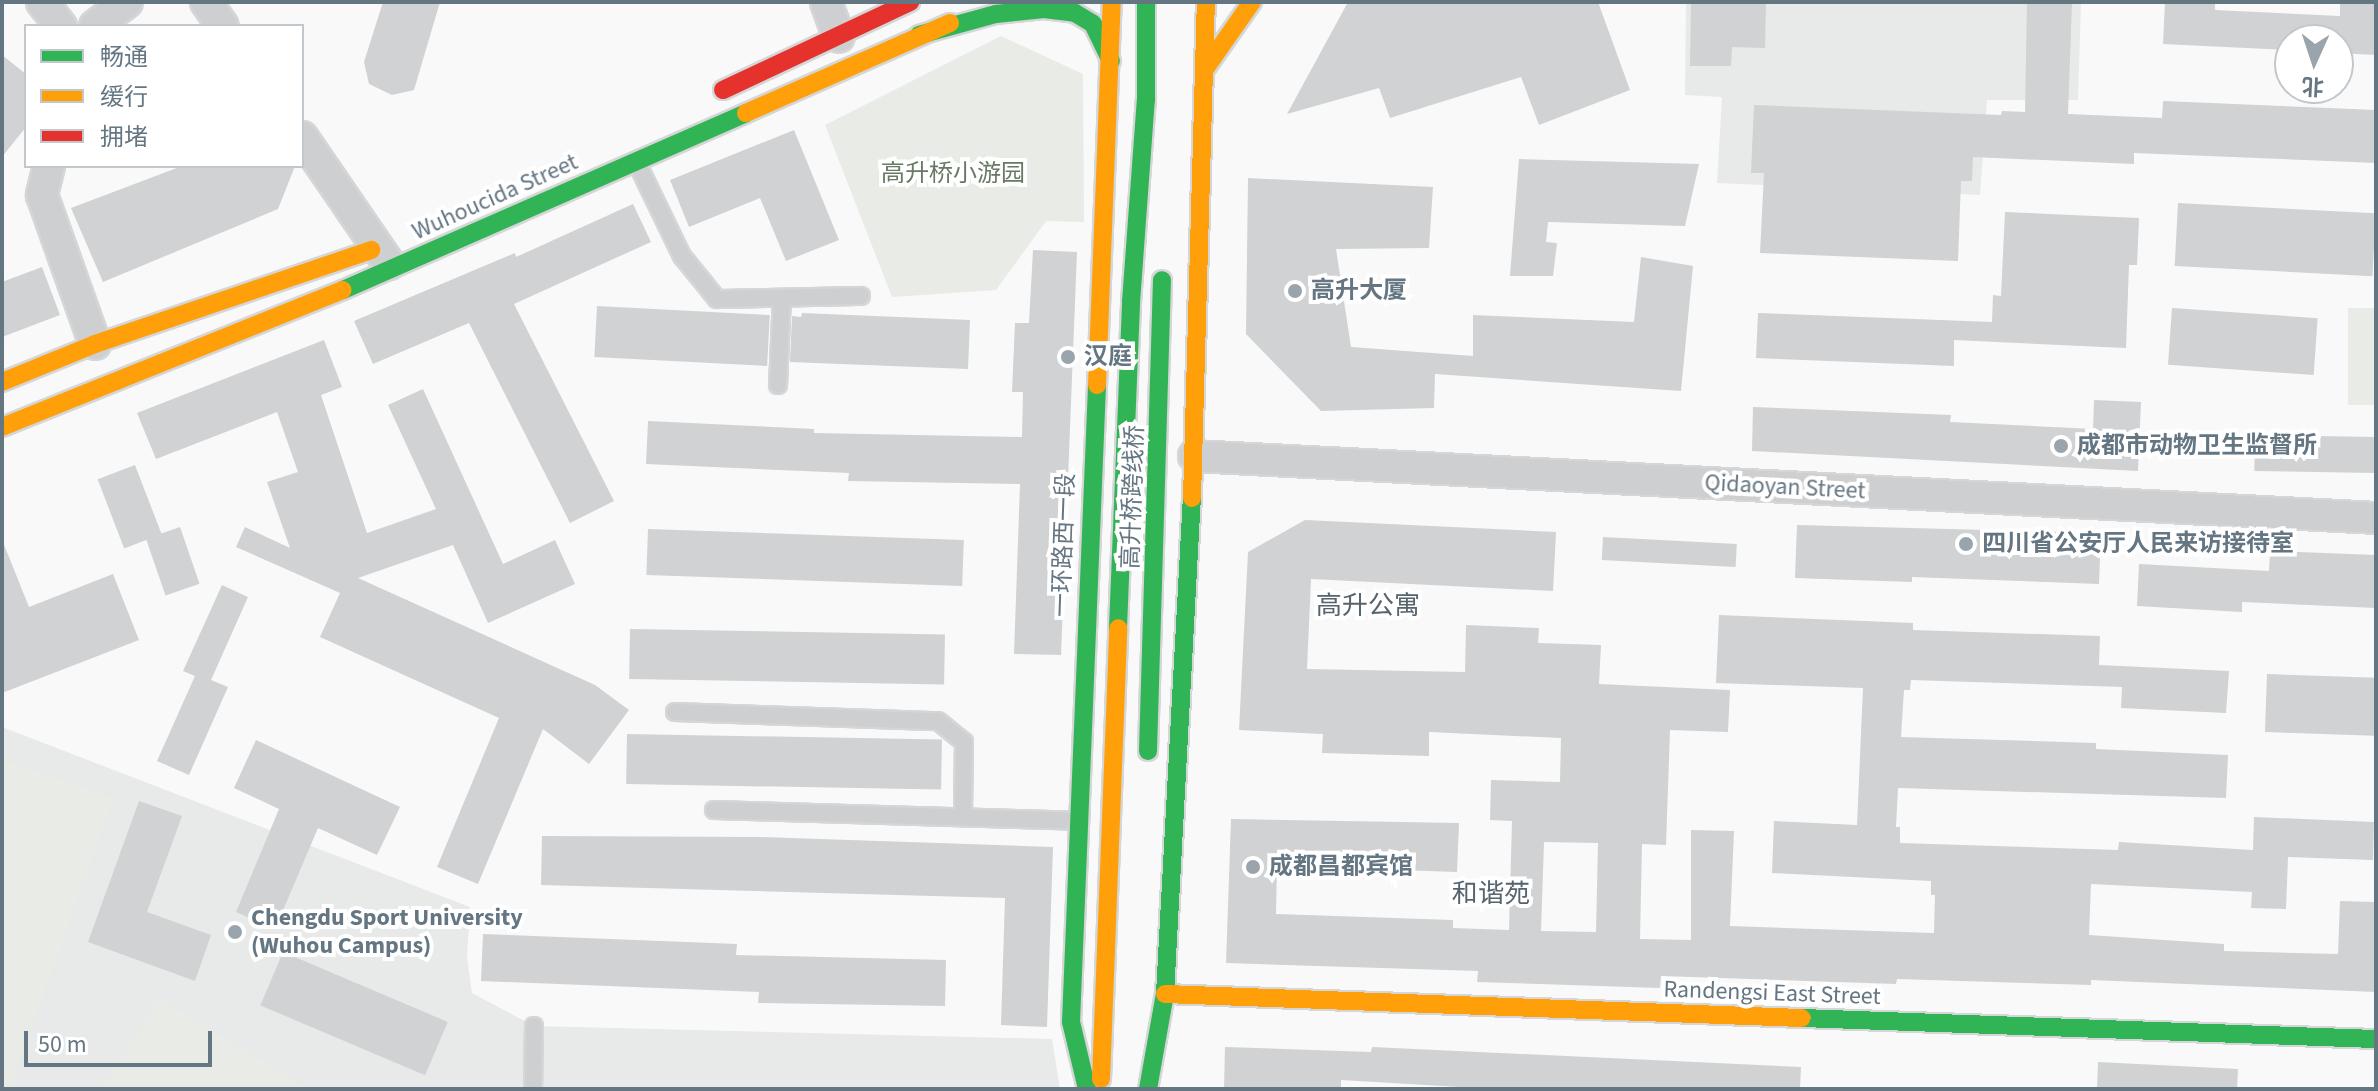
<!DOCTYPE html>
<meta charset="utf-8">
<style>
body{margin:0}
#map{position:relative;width:2378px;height:1091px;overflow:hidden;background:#f9f9f9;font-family:"Source Sans 3","Noto Sans SC",sans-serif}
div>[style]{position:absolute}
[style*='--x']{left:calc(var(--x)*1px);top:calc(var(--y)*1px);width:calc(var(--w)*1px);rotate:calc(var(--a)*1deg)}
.built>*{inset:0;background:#e8e9e9}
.green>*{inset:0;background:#e8ebe6;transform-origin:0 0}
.building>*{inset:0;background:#d0d2d3;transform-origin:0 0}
.roads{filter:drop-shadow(2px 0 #d5d6d7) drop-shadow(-2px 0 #d5d6d7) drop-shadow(0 2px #d5d6d7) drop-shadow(0 -2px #d5d6d7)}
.lane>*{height:16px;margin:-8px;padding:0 8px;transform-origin:8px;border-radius:8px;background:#cecfd0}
.street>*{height:30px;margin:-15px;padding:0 15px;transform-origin:15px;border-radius:15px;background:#cecfd0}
.fast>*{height:18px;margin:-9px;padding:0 9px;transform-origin:9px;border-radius:9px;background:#30b455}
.slow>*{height:18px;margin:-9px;padding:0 9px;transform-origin:9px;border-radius:9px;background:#ff9f0a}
.jam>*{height:18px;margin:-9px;padding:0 9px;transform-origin:9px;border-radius:9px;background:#e5322d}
.dots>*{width:22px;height:22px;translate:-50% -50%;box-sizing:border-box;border:4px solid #fff;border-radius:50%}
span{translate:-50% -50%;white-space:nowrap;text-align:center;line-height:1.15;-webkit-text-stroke:8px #fff;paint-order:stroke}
.park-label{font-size:24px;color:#687a64}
.street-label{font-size:24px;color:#657683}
.poi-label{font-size:24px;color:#657683;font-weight:700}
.left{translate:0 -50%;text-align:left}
.neighbourhood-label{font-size:26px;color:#57646e}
.frame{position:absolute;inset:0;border:4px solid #657683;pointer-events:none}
.legend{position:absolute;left:24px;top:24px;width:280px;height:144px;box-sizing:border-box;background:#fff;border:2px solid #c1c8cd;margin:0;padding:10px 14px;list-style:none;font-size:24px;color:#657683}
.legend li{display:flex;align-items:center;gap:16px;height:40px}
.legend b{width:40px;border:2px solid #c1c8cd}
.north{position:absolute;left:2274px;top:24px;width:80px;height:80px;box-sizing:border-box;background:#fff;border:2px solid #c1c8cd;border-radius:50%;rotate:183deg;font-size:22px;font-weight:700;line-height:32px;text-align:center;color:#657683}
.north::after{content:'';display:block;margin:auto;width:28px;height:36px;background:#99a4ac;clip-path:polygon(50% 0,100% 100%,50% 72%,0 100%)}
.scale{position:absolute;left:24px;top:1031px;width:188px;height:36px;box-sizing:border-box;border:4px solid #657683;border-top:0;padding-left:10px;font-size:24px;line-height:28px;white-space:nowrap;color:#657683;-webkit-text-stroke:6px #fff;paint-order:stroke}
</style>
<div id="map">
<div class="built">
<i style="clip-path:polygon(1686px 2px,2081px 2px,2078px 100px,1987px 100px,1980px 195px,1717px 183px,1722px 97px,1685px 95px)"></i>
<i style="clip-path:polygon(2px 727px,470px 907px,467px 957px,472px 993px,534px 1026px,1052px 1039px,1060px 1089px,2px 1089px)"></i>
</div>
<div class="green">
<i style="clip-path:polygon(1001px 36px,1083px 74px,1084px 222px,1046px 221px,996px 290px,892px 297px,825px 125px)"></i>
<i style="left:2348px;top:308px;width:28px;height:97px"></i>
<i style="clip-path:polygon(2px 759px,114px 798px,10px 1089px,2px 1089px)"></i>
<i style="clip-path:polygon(159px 998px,309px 1089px,103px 1089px)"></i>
</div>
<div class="building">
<i style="clip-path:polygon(383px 2px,440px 2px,414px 90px,392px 95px,369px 84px,364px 62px)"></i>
<i style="clip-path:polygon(1348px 2px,1598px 2px,1630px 90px,1539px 125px,1521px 77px,1390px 118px,1379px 88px,1287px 114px)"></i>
<i style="clip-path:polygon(1691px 2px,1766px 2px,1765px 48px,1732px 47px,1731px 66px,1690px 66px)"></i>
<i style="clip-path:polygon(2027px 2px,2072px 2px,2068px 114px,2162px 118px,2163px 101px,2376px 110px,2376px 163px,2134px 153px,2134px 164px,1973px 157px,1972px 181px,1961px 181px,1958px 261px,1760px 253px,1764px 173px,1751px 173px,1754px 105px,2001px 115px,2002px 111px,2025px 112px)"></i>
<i style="clip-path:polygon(2165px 2px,2215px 2px,2215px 10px,2340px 16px,2340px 2px,2376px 2px,2376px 55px,2338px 53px,2338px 40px,2290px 40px,2290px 50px,2163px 44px)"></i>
<i style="clip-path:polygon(2px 55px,26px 74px,26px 127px,2px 157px)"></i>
<i style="clip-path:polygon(794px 130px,839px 240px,786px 261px,760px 198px,689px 227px,670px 180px)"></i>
<i style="clip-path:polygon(1519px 159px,1699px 164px,1685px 226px,1548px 222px,1546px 242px,1557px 243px,1553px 276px,1510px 276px)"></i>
<i style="clip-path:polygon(182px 166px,295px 166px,278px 209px,103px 282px,71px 208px)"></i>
<i style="clip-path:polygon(1248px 178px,1433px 187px,1429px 248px,1336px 249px,1351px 347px,1473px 356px,1473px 315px,1634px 322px,1641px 257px,1693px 266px,1681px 391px,1435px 374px,1434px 408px,1321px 411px,1246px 334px)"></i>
<i style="left:2178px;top:203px;width:198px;height:63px;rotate:3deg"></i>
<i style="clip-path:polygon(633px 204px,651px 242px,514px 304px,614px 501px,570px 523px,469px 323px,373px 364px,354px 321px,515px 253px,516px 257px)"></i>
<i style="clip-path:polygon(2005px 212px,2139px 218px,2137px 265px,2129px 265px,2126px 348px,1954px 340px,1954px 366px,1756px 358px,1758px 313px,1992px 322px,1993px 295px,2001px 296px)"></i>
<i style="clip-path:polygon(1033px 250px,1077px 252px,1061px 655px,1014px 654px,1020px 484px,848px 481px,849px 473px,646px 464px,648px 421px,814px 429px,814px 433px,1022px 437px,1023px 392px,1012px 392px,1015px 323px,1029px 323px)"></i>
<i style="clip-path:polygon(42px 267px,60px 315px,2px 337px,2px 282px)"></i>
<i style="left:597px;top:306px;width:173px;height:51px;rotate:3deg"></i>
<i style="left:2172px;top:308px;width:146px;height:57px;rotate:4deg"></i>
<i style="clip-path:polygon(802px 313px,970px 320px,968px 369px,790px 362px,792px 316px,801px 317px)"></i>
<i style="clip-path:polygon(324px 340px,342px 387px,321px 395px,367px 533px,436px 509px,388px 405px,423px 389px,503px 564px,555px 540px,575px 584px,488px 623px,453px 545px,358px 578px,595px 685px,629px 710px,589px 764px,543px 729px,478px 884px,437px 867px,499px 718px,320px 637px,340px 593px,236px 547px,245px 527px,290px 548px,267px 482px,298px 472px,277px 412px,156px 459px,137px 413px)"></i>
<i style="clip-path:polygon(2094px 400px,2141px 402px,2138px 471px,1752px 451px,1753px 407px,1951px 415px,1950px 422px,2093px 429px)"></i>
<i style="left:2255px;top:435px;width:121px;height:36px;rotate:1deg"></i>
<i style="left:135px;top:465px;width:74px;height:40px;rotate:69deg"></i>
<i style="clip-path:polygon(evenodd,1305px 520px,1556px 532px,1553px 591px,1311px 579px,1307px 669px,1465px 672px,1466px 625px,1539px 628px,1538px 643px,1601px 645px,1599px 684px,1730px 690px,1728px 732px,1670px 730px,1666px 845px,1642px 844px,1640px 939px,1691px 940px,1691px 830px,1734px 831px,1730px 926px,1934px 933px,1935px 895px,1931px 895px,1931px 881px,1772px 873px,1774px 821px,1857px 825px,1863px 688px,1716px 683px,1719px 615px,1913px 623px,1913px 630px,2100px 636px,2099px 665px,2229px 671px,2226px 713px,2121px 708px,2122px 687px,1911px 680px,1910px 690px,1904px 690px,1901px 737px,2096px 743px,2096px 749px,2228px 755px,2226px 798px,1898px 788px,1896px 827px,1900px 827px,1900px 843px,2118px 850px,2119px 842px,2253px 850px,2254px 817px,2374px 822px,2373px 860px,2288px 857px,2286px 909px,2251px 908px,2252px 892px,2091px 884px,2089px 935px,2224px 944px,2224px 951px,2338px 954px,2340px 901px,2376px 902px,2376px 992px,2091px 980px,2091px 985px,1897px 979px,1896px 984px,1661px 976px,1660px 988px,1477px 982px,1478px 971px,1226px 963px,1231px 819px,1459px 823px,1457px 872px,1277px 866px,1276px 914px,1453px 920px,1453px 928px,1509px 930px,1512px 821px,1490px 820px,1491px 780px,1560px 782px,1561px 738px,1429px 732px,1429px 756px,1322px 753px,1323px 734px,1239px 730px,1248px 552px,1305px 520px,1544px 842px,1598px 843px,1596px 932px,1541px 931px,1544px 842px)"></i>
<i style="clip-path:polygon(1797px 525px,2101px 533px,2099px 584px,1912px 577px,1912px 582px,1795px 578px)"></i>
<i style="left:180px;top:527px;width:60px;height:36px;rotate:71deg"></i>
<i style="left:648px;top:529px;width:316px;height:46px;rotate:2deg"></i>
<i style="left:1603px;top:537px;width:134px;height:23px;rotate:3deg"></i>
<i style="clip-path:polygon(3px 542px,29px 607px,113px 574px,139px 640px,2px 693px)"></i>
<i style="clip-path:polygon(2270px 551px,2376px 555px,2376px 608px,2242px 602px,2242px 612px,2137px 606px,2139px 564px,2269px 571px)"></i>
<i style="clip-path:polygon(222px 585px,248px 597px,211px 680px,228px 687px,189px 775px,157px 761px,195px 676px,183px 671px)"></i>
<i style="left:630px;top:629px;width:315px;height:50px;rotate:1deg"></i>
<i style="left:2267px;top:674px;width:109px;height:58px;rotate:2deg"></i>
<i style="left:627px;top:734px;width:315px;height:50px;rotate:1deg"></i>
<i style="clip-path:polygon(256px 740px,400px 807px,377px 855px,318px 828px,275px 929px,236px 912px,279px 809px,234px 788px)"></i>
<i style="clip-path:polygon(139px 801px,182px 816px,147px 912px,211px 935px,195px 981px,88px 942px)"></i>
<i style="clip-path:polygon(542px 836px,760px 837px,1053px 847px,1047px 1027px,1001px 1025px,1005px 898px,541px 885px)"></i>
<i style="clip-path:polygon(483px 934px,737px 944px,736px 955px,946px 960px,945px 1006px,758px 1003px,759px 992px,481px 981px)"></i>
<i style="left:283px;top:952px;width:179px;height:58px;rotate:23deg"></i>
<i style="clip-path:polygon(1225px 1047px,1371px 1052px,1372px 1047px,1801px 1067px,1800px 1089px,1493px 1089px,1341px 1080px,1341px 1089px,1224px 1089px)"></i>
<i style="clip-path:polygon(2098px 1062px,2238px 1069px,2237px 1089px,2097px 1089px)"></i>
</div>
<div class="roads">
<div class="lane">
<i style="--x:636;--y:161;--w:106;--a:64.2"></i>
<i style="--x:682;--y:256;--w:55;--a:50.9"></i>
<i style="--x:717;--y:299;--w:144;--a:-1.2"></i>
<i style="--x:778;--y:385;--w:87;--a:-87.4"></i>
<i style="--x:675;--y:712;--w:263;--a:2"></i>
<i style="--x:938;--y:721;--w:33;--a:39"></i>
<i style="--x:964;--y:742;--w:75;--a:90.8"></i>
<i style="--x:714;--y:810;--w:363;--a:1.7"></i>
<i style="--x:533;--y:1089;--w:63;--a:-89.1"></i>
</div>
<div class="street">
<i style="--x:42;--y:2;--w:31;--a:52"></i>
<i style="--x:206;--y:2;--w:29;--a:55"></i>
<i style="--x:826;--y:2;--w:37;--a:70"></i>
<i style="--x:95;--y:26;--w:40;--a:-37"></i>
<i style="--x:302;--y:137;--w:154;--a:55.6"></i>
<i style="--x:49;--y:166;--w:30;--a:104"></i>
<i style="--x:42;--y:195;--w:158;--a:70.4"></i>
<i style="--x:1194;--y:456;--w:1184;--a:3"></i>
</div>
<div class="fast">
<i style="--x:919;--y:35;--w:80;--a:-15.3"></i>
<i style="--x:996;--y:14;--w:48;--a:-5.9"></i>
<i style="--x:1044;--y:9;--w:31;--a:7"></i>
<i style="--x:1075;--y:13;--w:21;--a:31"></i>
<i style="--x:1093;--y:24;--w:41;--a:64.1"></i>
<i style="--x:343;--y:290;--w:440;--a:-23.7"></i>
<i style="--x:1118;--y:628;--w:326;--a:-87.7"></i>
<i style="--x:1131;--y:302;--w:203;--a:-85.8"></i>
<i style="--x:1146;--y:100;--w:98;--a:-90"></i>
<i style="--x:1148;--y:751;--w:471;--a:-88.3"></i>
<i style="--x:1802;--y:1018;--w:574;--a:2.1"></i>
<i style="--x:1087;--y:1089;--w:69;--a:-103.4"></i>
<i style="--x:1071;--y:1022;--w:638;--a:-87.66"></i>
<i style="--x:1148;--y:1089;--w:97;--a:-79.9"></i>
<i style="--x:1165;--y:994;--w:497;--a:-86.9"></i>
</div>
<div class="slow">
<i style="--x:1205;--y:69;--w:82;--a:-55"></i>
<i style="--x:746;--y:113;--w:223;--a:-23.8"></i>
<i style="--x:2;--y:382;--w:100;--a:-22.2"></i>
<i style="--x:95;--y:344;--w:292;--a:-18.8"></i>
<i style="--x:1097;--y:385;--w:383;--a:-87.8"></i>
<i style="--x:2;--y:427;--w:367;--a:-21.9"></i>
<i style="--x:1192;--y:498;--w:496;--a:-88.4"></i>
<i style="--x:1165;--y:994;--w:637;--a:2.16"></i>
<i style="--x:1101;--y:1079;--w:451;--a:-87.8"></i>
</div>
<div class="jam">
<i style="--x:723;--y:90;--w:207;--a:-25.2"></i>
</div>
</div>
<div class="dots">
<i style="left:1295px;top:291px;background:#99a4ac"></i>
<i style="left:1068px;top:357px;background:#99a4ac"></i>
<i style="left:2061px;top:446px;background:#99a4ac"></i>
<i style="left:1966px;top:544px;background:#99a4ac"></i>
<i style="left:1253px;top:867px;background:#99a4ac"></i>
<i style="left:235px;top:932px;background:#99a4ac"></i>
</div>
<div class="park-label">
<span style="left:953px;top:174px">高升桥小游园</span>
</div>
<div class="street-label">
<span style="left:495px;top:197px;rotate:-24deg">Wuhoucida Street</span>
<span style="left:1785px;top:487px;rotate:3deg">Qidaoyan Street</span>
<span style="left:1133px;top:497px;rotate:-88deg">高升桥跨线桥</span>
<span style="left:1064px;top:545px;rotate:-88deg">一环路西一段</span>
<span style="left:1772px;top:993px;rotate:2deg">Randengsi East Street</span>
</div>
<div class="poi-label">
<span class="left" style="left:1311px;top:291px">高升大厦</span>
<span class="left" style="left:1084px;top:357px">汉庭</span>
<span class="left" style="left:2077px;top:446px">成都市动物卫生监督所</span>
<span class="left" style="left:1982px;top:544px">四川省公安厅人民来访接待室</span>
<span class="left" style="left:1269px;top:867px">成都昌都宾馆</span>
<span class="left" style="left:251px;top:932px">Chengdu Sport University<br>(Wuhou Campus)</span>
</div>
<div class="neighbourhood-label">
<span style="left:1368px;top:606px">高升公寓</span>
<span style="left:1491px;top:894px">和谐苑</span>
</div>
<div class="frame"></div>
<ul class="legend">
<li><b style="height:10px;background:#30b455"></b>畅通</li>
<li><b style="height:10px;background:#ff9f0a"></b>缓行</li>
<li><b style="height:10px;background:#e5322d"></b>拥堵</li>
</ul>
<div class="north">北</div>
<div class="scale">50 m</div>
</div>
